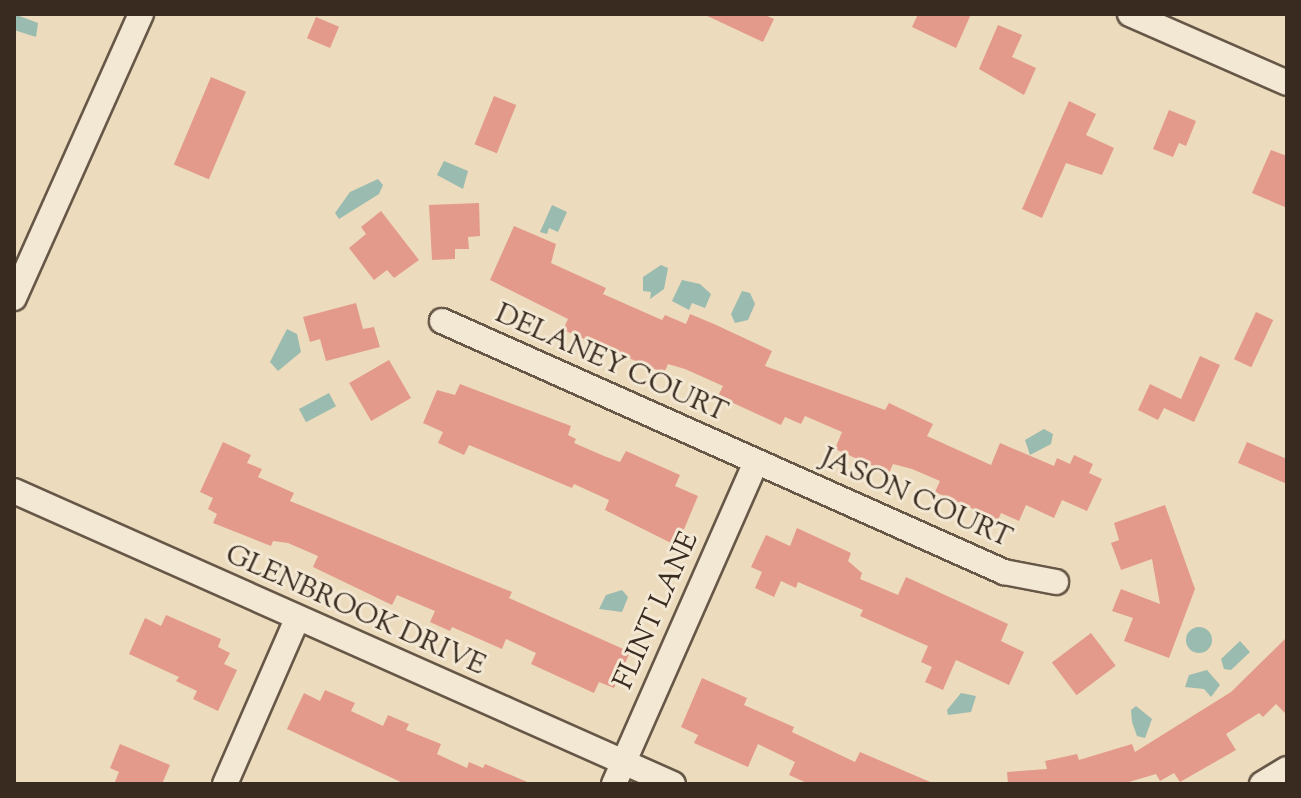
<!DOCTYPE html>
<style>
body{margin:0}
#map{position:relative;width:1301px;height:798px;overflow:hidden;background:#eddbbd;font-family:"Sorts Mill Goudy",serif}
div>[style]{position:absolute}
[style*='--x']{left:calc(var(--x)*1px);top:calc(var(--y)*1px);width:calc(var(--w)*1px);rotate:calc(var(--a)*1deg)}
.water>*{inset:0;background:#99bbb0;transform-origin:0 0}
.round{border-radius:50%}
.building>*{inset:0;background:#e39a8a;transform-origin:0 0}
.roads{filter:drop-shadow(2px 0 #665747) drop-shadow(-2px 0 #665747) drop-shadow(0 2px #665747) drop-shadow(0 -2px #665747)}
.minor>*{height:24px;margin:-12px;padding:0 12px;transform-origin:12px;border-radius:12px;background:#f3e8d4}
span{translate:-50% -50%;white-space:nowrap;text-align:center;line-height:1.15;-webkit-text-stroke:6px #f3e8d4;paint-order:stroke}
.street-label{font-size:28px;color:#392b20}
.frame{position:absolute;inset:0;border:16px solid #392b20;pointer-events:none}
</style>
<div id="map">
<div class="water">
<i style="clip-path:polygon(14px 14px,38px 23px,36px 37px,14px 30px)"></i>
<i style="clip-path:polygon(444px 161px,468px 171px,463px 189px,437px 175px)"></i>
<i style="clip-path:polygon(378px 179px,383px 185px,379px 194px,339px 219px,335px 213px,350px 192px)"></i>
<i style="clip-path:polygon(552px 205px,567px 212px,558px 232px,549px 228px,547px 234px,540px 232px)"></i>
<i style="clip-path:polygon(661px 265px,668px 268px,664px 289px,650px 299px,651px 292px,643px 291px,643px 277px)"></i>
<i style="clip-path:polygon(682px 280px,700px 284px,711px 294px,705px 308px,692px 303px,689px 310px,672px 301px)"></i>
<i style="clip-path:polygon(742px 291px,750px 293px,755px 304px,748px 320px,735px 323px,731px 314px)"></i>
<i style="clip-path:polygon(287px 329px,297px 334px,301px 352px,278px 371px,270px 362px)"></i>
<i style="left:329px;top:393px;width:15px;height:34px;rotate:62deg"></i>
<i style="clip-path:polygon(1044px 429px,1053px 434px,1051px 444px,1030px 455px,1025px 440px)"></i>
<i style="clip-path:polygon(622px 590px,628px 597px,622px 612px,599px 609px,606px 595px)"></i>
<i class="round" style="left:1186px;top:627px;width:26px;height:26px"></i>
<i style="clip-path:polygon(1240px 641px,1250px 652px,1231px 670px,1224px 669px,1221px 659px)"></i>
<i style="clip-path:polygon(1207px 670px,1220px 685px,1211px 697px,1204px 689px,1185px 687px,1189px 675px)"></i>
<i style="clip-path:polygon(961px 693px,976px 696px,971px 712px,948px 715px,947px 710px)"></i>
<i style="clip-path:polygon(1136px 706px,1152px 719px,1145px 738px,1137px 736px,1132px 722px,1131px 710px)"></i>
</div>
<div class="building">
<i style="clip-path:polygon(703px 14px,763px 14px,774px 19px,763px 42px)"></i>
<i style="clip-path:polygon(918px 14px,971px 14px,956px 48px,912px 27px)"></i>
<i style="left:316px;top:17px;width:25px;height:23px;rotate:23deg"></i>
<i style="clip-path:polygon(998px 25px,1022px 35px,1012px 57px,1036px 68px,1024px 95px,979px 69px)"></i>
<i style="left:211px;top:77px;width:38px;height:95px;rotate:23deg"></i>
<i style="left:494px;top:96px;width:24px;height:52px;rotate:22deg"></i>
<i style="clip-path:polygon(1069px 101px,1096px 114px,1086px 135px,1114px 148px,1102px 175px,1066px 163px,1042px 218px,1022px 209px)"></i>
<i style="clip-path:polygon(1169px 110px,1196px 121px,1186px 146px,1179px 143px,1173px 157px,1153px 149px)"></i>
<i style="clip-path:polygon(1271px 150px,1287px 156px,1287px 208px,1252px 193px)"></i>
<i style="clip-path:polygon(479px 203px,480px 236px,468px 237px,469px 249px,455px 249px,455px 259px,432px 260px,429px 205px)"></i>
<i style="clip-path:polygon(381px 211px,419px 260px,394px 278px,387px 270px,374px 280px,349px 248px,366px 234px,361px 227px)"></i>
<i style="clip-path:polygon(514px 226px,556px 244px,551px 263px,606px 288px,603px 294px,662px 320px,665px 315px,686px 324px,690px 314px,714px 324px,772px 351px,765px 366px,885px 410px,889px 403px,933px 424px,927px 436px,991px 465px,1000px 443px,1054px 466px,1057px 458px,1070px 464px,1074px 455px,1093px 464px,1089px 473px,1102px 479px,1087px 511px,1062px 500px,1054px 518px,1026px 505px,1019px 521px,1001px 513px,998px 520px,935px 492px,940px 481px,912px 469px,893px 464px,889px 473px,835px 449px,842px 432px,805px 416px,801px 424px,785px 417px,781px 425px,718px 396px,723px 386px,685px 369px,668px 364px,664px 373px,563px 330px,568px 319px,490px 280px)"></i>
<i style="clip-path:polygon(356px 303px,363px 329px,374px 327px,380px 347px,326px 361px,320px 339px,310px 342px,303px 317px)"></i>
<i style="left:1256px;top:312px;width:19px;height:52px;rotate:25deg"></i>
<i style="clip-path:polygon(1200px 356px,1220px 365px,1194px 422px,1164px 408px,1158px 420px,1138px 410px,1150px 384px,1181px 399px)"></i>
<i style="left:389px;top:360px;width:44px;height:46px;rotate:60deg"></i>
<i style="clip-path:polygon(460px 384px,571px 426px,568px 435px,576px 439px,574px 443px,604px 456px,620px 462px,626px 451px,680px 475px,675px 486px,698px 496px,677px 546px,605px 510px,609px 500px,574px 484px,572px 488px,469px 445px,464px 455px,438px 443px,443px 432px,423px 423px,437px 390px,455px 395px)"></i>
<i style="clip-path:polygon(223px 442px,251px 455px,247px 463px,262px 469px,258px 477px,294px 493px,290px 501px,512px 592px,509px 598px,630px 652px,614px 688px,599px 682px,594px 693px,531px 664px,536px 653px,506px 639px,502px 649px,452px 627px,450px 631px,430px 622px,435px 611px,397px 595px,392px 605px,313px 567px,318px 556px,288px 543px,273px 541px,271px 546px,213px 523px,217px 514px,208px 509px,213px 498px,200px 492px)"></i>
<i style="clip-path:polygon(1247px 442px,1287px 459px,1287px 484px,1238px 463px)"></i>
<i style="clip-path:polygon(1165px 505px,1195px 589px,1169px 658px,1124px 641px,1133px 618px,1112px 611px,1121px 589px,1160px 604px,1152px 559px,1121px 570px,1111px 543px,1119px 540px,1114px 523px)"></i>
<i style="clip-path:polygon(797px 528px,851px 553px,848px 561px,862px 573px,860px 579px,898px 595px,906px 577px,1008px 624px,1001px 641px,1024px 652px,1009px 685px,956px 660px,943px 690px,925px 682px,932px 667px,921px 662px,928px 646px,860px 616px,863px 610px,798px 582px,796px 588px,781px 581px,774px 597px,755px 588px,762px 572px,751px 567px,766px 535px,790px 546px)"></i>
<i style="clip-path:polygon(166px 615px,221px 639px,218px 647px,230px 653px,224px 664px,237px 670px,218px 711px,193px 699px,197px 691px,176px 681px,179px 677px,129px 654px,145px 618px,161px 626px)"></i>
<i style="left:1091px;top:633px;width:41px;height:49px;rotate:53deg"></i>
<i style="clip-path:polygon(1287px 637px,1287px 715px,1276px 704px,1263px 717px,1259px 713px,1226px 734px,1236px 750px,1180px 782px,1174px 773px,1160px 781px,1156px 774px,1122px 784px,1008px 784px,1007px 772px,1047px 769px,1045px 761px,1077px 754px,1079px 760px,1132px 744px,1135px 752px,1231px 692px)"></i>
<i style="clip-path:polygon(702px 678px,747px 698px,744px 705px,794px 727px,792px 732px,855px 762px,860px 752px,935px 784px,809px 784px,789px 775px,795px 762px,758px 744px,748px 767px,694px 743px,698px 735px,681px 727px)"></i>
<i style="clip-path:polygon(325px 690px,355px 703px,351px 711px,383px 726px,388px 715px,409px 724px,406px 730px,441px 744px,437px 754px,467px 768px,469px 762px,483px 768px,485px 764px,532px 784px,405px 784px,287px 729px,304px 693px,320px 701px)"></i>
<i style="clip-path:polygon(120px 744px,170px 765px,162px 784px,114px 784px,119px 772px,110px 768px)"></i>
</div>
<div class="roads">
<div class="minor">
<i style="--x:1130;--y:14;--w:171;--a:23.7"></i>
<i style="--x:14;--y:298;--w:311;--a:-65.9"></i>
<i style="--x:442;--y:321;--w:616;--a:24.07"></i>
<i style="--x:1004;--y:572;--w:53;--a:10.9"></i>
<i style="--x:14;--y:491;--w:721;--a:23.97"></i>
<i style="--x:225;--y:784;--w:180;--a:-66.4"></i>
<i style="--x:614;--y:784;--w:352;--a:-66.2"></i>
<i style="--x:1262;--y:784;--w:29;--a:-31"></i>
</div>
</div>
<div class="street-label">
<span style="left:611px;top:364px;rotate:24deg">DELANEY COURT</span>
<span style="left:916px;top:499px;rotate:24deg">JASON COURT</span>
<span style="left:355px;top:611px;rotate:24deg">GLENBROOK DRIVE</span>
<span style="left:657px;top:611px;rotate:-66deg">FLINT LANE</span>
</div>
<div class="frame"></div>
</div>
